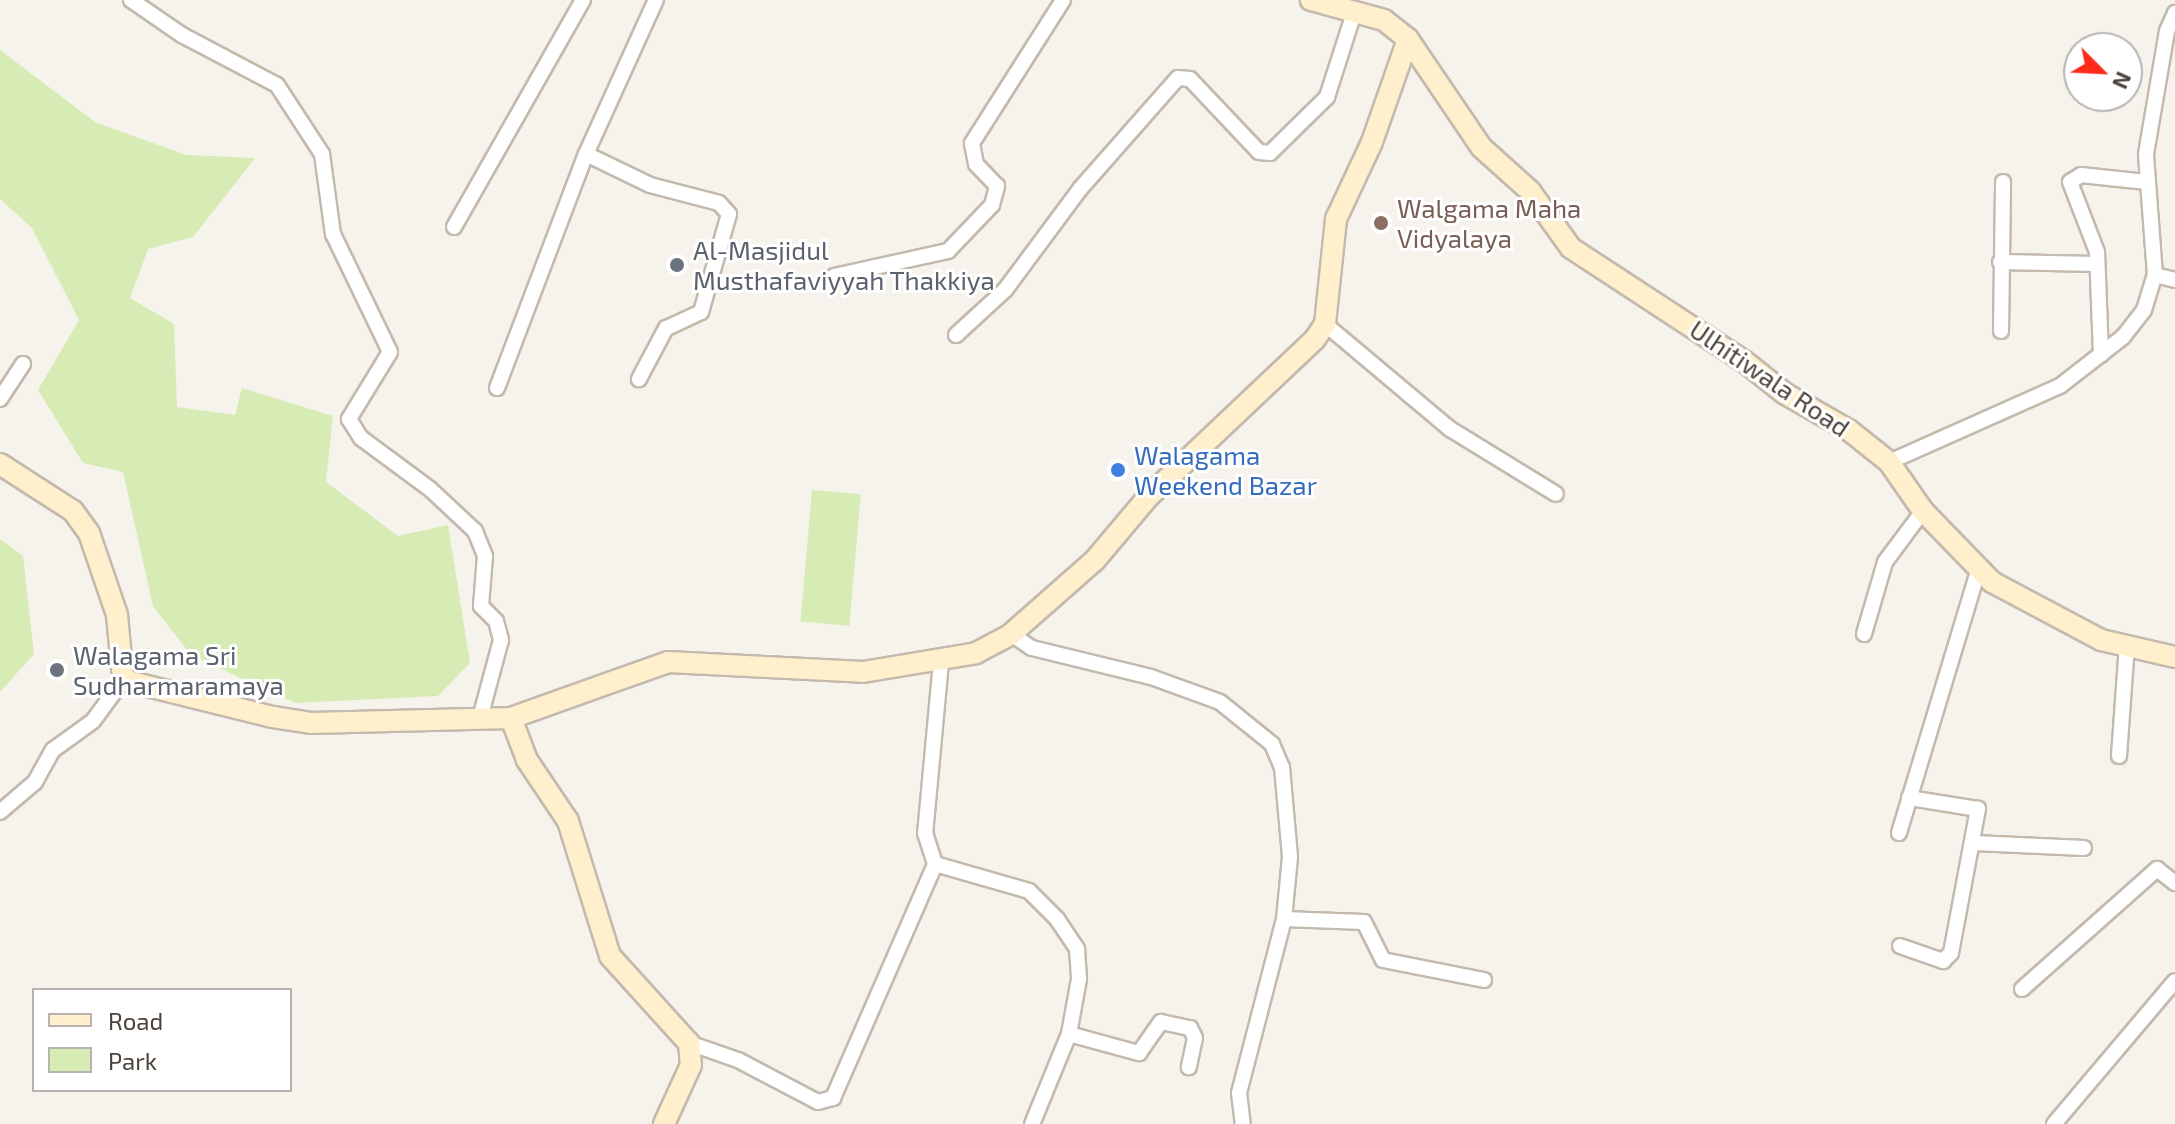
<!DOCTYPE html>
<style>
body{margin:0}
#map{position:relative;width:2175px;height:1124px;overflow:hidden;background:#f6f2ec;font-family:"Exo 2",sans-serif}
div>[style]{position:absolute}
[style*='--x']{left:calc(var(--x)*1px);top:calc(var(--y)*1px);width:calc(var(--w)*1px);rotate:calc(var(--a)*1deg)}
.green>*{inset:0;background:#d7ebb4;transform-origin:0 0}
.roads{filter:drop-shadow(2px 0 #c3b9ad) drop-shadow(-2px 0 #c3b9ad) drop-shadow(0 2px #c3b9ad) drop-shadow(0 -2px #c3b9ad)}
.street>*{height:14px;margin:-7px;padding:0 7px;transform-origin:7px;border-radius:7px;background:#fff}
.secondary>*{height:20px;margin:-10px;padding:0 10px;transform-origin:10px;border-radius:10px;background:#ffefcd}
.dots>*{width:22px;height:22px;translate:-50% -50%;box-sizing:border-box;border:4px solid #fff;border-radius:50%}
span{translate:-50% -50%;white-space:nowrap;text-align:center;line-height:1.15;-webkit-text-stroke:6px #fff;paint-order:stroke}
.education-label{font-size:26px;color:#785e54}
.left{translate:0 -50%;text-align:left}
.worship-label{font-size:26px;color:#5b616d}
.street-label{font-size:26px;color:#4b4339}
.shop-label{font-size:26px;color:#366cbe}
.legend{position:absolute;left:32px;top:988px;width:260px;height:104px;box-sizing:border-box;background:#fff;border:2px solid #b7b4b0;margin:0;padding:10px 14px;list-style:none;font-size:24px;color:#4b4339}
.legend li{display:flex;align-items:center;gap:16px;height:40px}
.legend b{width:40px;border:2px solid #b7b4b0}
.north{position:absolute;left:2063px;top:32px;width:80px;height:80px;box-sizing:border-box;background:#fff;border:2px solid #b7b4b0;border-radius:50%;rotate:114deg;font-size:22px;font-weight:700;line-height:32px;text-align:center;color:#4b4339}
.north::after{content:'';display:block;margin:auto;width:28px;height:36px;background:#ff2b1a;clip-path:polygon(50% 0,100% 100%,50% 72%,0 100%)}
</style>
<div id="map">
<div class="green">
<i style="clip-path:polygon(0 50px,95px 122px,186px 155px,255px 158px,193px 237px,148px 249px,130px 298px,174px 324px,177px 407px,235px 415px,242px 388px,333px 416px,326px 482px,398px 536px,448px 525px,470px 663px,438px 696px,295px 703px,191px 655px,153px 606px,123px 472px,83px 463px,38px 390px,79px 320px,32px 228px,0 199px)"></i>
<i style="left:812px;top:490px;width:49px;height:132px;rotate:5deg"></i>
<i style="clip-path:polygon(0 539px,23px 556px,34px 654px,0 692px)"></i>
</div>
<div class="roads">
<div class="street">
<i style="--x:131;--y:0;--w:62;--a:34.5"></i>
<i style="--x:182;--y:35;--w:107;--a:27.8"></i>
<i style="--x:277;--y:85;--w:82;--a:56.9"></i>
<i style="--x:322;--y:154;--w:81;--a:82.2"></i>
<i style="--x:333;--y:234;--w:131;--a:64.2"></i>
<i style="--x:390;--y:352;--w:79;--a:121.5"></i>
<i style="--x:349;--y:419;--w:22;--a:58"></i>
<i style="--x:361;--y:438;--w:86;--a:36.5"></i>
<i style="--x:430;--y:489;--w:62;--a:43"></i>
<i style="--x:475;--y:531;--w:27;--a:68"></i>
<i style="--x:485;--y:556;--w:50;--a:94.6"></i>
<i style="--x:481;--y:606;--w:21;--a:45"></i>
<i style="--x:496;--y:621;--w:20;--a:75"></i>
<i style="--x:501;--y:640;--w:81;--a:105.1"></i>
<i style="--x:586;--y:154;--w:71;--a:25.8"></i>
<i style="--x:650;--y:185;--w:71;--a:14.6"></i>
<i style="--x:719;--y:203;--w:15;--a:48"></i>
<i style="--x:729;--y:214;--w:102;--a:105.9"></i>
<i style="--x:701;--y:312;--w:38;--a:155"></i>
<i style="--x:666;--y:328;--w:58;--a:117.9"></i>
<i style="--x:454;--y:227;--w:261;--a:-60.4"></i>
<i style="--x:2000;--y:262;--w:97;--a:1.2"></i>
<i style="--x:2155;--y:275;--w:21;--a:14"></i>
<i style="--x:834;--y:276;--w:117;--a:-12.4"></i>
<i style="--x:948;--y:251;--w:64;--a:-46.3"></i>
<i style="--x:992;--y:205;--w:20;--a:-75"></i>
<i style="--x:997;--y:186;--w:30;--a:-134"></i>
<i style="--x:976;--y:164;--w:21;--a:-101"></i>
<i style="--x:972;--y:143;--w:169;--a:-57.5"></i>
<i style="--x:1325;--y:324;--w:163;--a:40"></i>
<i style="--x:1450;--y:429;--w:124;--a:31.5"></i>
<i style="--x:2001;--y:331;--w:149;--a:-89.2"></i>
<i style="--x:956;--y:335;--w:67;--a:-42.6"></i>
<i style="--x:1005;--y:290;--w:126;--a:-53.4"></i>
<i style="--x:1080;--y:189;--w:148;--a:-48.6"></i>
<i style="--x:1178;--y:78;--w:12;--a:5"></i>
<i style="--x:1190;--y:79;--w:100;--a:46.6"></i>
<i style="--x:1259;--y:152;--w:11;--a:5"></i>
<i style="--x:1270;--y:153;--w:80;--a:-44.5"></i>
<i style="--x:1327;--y:97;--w:88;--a:-72.2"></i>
<i style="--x:2101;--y:355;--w:103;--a:-92.2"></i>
<i style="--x:2097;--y:252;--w:75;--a:-111.1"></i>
<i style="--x:2070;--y:182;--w:13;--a:-32"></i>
<i style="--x:2081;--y:175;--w:66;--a:6.1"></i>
<i style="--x:497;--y:388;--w:250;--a:-69.2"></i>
<i style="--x:586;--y:154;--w:169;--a:-65.6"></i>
<i style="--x:0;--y:399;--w:42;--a:-56.7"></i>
<i style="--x:1889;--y:462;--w:187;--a:-24"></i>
<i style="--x:2060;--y:386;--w:80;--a:-37.9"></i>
<i style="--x:2123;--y:337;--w:34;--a:-52"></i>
<i style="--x:2144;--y:310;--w:37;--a:-73"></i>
<i style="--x:2155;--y:275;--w:121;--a:-94.3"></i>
<i style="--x:2146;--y:154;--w:125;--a:-80.3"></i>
<i style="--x:2167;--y:31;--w:20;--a:-66"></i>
<i style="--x:1011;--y:634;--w:25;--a:34"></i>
<i style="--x:1032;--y:648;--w:122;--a:13.7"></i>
<i style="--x:1151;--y:677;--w:73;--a:19.9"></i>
<i style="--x:1220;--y:702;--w:67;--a:38.9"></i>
<i style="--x:1272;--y:744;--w:25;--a:67"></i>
<i style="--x:1282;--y:767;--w:90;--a:84.9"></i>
<i style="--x:1290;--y:857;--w:62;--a:95.5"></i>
<i style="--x:1284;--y:919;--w:180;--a:104.5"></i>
<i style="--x:1239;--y:1093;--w:31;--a:83"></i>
<i style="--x:1864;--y:634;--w:75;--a:-73.7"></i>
<i style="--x:1885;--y:562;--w:64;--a:-53.3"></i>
<i style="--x:941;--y:662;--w:172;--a:95.3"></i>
<i style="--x:925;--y:833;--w:33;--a:72"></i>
<i style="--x:935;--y:864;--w:98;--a:16"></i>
<i style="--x:1029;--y:891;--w:40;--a:45"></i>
<i style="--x:1057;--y:919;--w:36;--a:56"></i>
<i style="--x:1077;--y:949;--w:30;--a:86"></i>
<i style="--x:1079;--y:979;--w:56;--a:100.3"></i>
<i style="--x:1069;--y:1034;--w:97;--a:112.3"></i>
<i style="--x:2119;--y:756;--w:112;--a:-85.9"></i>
<i style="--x:0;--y:812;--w:46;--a:-40.6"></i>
<i style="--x:35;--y:782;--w:37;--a:-61"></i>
<i style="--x:53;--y:750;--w:49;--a:-35.9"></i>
<i style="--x:93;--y:721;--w:51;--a:-53.8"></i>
<i style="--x:1899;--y:833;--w:274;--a:-73.2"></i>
<i style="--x:1974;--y:843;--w:110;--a:2.6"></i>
<i style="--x:1284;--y:919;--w:80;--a:2.1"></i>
<i style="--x:1364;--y:922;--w:42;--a:63.4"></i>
<i style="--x:1383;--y:960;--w:103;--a:11.2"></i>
<i style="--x:1900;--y:946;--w:46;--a:19.2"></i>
<i style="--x:1943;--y:961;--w:11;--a:-45"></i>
<i style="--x:1951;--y:953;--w:147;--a:-79.4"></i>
<i style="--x:1978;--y:809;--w:70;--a:-170.9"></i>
<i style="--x:2022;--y:989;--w:181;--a:-41.6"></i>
<i style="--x:2157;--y:869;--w:23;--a:38"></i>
<i style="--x:1069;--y:1034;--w:73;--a:15.2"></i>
<i style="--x:1139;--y:1053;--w:38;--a:-55"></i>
<i style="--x:1161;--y:1022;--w:30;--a:12"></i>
<i style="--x:1190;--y:1028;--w:11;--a:63"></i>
<i style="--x:1195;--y:1038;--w:30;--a:102"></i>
<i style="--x:689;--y:1043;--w:52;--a:19.1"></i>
<i style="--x:738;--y:1060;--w:90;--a:27.7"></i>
<i style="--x:818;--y:1102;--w:16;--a:-15"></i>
<i style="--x:833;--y:1098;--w:255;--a:-66.4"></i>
<i style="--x:2054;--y:1124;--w:187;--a:-49.8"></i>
</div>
<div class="secondary">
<i style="--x:1408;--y:39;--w:130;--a:55.9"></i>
<i style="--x:1481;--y:147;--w:66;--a:41.9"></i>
<i style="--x:1530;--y:191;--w:70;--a:54.3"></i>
<i style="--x:1571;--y:248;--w:207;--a:33.2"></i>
<i style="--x:1744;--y:361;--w:51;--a:38.7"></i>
<i style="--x:1784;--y:393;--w:76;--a:29.9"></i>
<i style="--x:1850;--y:431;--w:50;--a:38.5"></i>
<i style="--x:1889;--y:462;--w:60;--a:55.2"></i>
<i style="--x:1923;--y:511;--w:99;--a:45.8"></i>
<i style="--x:1992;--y:582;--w:123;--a:28"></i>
<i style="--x:2101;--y:640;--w:76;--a:12.9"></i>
<i style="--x:0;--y:464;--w:87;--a:32.8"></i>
<i style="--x:73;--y:511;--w:27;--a:54"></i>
<i style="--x:89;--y:533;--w:87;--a:71.1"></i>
<i style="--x:117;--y:615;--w:65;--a:84.7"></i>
<i style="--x:123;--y:680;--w:154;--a:13.9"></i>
<i style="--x:273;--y:717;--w:38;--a:9"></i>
<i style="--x:311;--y:723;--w:200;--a:-1.4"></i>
<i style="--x:511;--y:718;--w:167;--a:-19.6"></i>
<i style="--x:668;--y:662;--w:195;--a:2.9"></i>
<i style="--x:863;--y:672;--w:115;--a:-9.5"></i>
<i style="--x:976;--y:653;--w:40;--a:-28"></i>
<i style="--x:1011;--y:634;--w:112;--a:-41.4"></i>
<i style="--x:1095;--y:560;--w:82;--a:-49.9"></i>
<i style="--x:1148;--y:497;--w:230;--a:-43.4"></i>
<i style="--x:1315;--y:339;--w:18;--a:-56"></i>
<i style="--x:1325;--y:324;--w:106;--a:-84"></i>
<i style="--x:1336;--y:219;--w:85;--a:-64.9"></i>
<i style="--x:1372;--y:142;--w:109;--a:-70.7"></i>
<i style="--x:1408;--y:39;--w:31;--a:-142"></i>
<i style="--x:1384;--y:20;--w:76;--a:-164.7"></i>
<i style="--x:511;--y:718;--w:45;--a:69.1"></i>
<i style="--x:527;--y:760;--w:73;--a:56.1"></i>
<i style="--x:568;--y:821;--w:141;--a:72.7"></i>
<i style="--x:610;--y:956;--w:118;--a:47.8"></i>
<i style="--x:689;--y:1043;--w:22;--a:85"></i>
<i style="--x:691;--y:1065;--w:65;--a:114.6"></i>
</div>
</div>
<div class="dots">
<i style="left:1381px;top:223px;background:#8d6e63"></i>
<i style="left:677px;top:265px;background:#6b7280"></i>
<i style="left:1118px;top:470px;background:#3f7fe0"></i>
<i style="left:57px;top:670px;background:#6b7280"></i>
</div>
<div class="education-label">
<span class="left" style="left:1397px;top:223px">Walgama Maha<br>Vidyalaya</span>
</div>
<div class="worship-label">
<span class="left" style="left:693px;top:265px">Al-Masjidul<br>Musthafaviyyah Thakkiya</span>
<span class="left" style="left:73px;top:670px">Walagama Sri<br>Sudharmaramaya</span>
</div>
<div class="street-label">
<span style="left:1770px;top:378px;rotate:34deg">Ulhitiwala Road</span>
</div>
<div class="shop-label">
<span class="left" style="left:1134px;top:470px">Walagama<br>Weekend Bazar</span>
</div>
<ul class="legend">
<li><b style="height:10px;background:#ffefcd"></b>Road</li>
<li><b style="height:22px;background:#d7ebb4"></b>Park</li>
</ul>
<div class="north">N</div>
</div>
